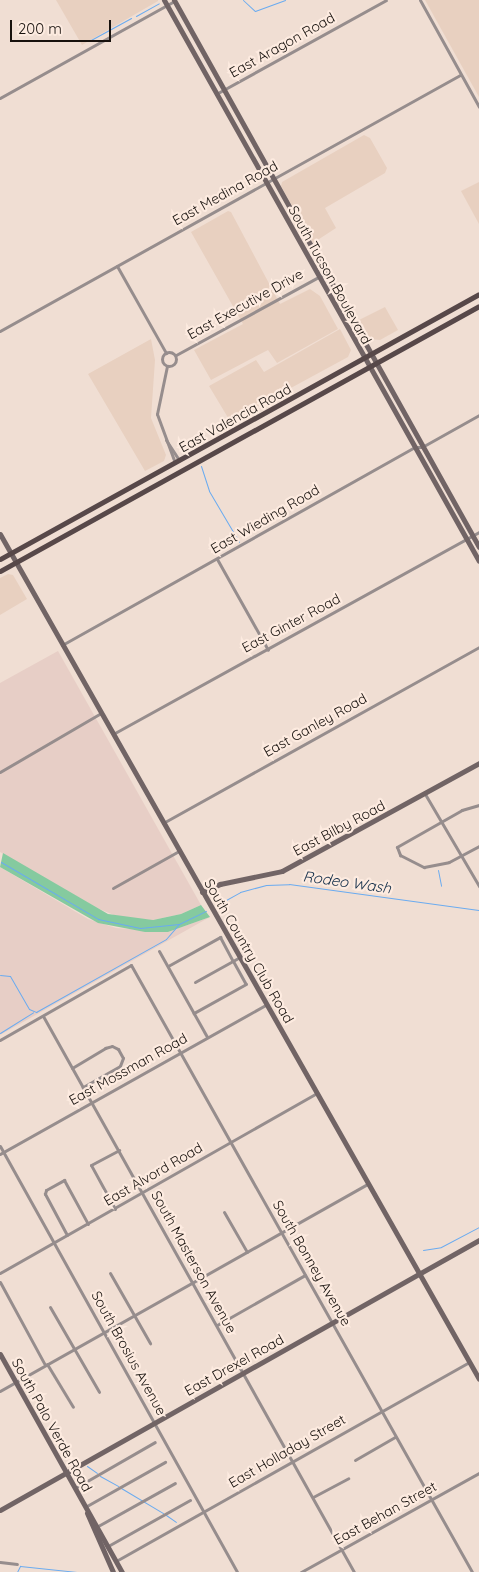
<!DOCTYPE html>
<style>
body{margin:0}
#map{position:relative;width:479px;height:1572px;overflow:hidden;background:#f0ded3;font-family:Quicksand,sans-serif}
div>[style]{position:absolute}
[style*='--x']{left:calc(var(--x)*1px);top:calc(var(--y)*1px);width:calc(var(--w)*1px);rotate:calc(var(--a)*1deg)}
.built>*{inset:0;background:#e8d0c0}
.industrial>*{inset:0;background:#e7cec6}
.green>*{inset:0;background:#85ca9f}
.stream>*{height:1px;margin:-0.5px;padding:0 0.5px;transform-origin:0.5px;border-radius:0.5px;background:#6aabf0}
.street>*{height:3px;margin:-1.5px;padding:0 1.5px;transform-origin:1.5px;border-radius:1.5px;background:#968d8d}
.street>.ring{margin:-1.5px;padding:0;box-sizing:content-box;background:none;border:3px solid #968d8d;border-radius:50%}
.secondary>*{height:5px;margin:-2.5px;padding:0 2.5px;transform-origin:2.5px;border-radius:2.5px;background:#716465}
.primary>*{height:5px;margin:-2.5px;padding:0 2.5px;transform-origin:2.5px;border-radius:2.5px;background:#574849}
span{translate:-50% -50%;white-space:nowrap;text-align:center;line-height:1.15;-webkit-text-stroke:4.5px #fdebe0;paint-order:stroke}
.street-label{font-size:14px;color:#17110d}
.water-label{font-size:15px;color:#132e49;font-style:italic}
.scale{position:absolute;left:10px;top:20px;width:101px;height:22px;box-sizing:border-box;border:2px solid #17110d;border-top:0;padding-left:6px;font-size:15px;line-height:18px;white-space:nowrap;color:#17110d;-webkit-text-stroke:4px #fdebe0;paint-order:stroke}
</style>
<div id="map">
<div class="built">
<i style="clip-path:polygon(56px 0,158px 0,158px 1px,82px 45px)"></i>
<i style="clip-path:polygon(425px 0,479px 0,479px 97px)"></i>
<i style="clip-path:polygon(364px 135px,370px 138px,387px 168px,385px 173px,325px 208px,336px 228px,313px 243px,281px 186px,282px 182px)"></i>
<i style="clip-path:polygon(479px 182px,479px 224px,461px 191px)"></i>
<i style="clip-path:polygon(228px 211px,231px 212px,280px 304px,310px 289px,320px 296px,338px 329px,277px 363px,268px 350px,211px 380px,194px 350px,243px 324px,191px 232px)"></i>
<i style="clip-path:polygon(385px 307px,398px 330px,380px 340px,370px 339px,359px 320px)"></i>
<i style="clip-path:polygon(340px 329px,351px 350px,348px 357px,230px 421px,209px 386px,256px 360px,264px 372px)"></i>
<i style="clip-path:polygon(151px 339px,155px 360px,151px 418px,166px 455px,164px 461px,145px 471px,88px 374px)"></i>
<i style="clip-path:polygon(8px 574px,13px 575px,27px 599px,0 615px,0 578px)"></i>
</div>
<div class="industrial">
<i style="clip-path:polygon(58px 651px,201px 905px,181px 914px,153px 920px,121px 918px,97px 908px,0 852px,0 683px)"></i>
<i style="clip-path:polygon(0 867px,88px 919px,116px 928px,168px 932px,210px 917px,0 1035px)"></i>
</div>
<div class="green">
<i style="clip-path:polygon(3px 853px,108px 914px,153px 920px,181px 914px,201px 905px,210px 917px,168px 932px,145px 932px,98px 923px,0 867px)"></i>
</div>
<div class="stream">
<i style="--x:243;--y:0;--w:16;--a:43"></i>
<i style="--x:255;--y:11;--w:32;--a:-20"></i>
<i style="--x:136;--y:16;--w:26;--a:-29"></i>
<i style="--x:89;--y:41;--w:48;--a:-28.7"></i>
<i style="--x:201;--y:466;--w:26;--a:72"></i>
<i style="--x:209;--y:491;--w:59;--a:59.5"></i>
<i style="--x:1;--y:862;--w:113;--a:30.4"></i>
<i style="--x:98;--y:919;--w:43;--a:12.1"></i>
<i style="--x:140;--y:928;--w:39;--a:-6"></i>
<i style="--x:179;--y:924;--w:30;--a:-26"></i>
<i style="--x:438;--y:870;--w:16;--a:79"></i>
<i style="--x:217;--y:905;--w:26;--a:-29"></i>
<i style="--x:240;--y:892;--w:27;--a:-15"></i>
<i style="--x:266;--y:885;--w:23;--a:-2"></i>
<i style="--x:289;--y:884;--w:192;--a:7.8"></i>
<i style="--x:0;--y:975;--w:10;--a:6"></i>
<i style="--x:10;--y:976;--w:38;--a:60"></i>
<i style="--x:29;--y:1009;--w:8;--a:23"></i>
<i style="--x:36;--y:1012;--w:149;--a:-29.3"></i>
<i style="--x:166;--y:939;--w:20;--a:-49"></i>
<i style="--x:0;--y:1033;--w:39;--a:-32"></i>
<i style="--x:423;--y:1250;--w:18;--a:-9"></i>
<i style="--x:441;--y:1247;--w:43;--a:-27.8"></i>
<i style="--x:87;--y:1466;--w:12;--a:35"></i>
<i style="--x:100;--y:1476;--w:21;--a:29"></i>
<i style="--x:121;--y:1488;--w:49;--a:30.8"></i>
<i style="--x:166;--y:1515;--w:12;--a:35"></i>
<i style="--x:17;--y:1572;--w:7;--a:-63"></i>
<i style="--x:20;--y:1566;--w:57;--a:6"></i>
</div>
<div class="street">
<i style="--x:420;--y:0;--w:122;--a:61.1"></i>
<i style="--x:216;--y:94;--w:194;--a:-28.9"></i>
<i style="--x:0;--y:98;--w:199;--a:-29.1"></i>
<i style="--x:117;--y:266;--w:100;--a:60.6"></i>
<i style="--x:0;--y:331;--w:526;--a:-29.1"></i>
<i class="ring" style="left:162px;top:352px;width:11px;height:11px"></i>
<i style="--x:176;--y:355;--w:171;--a:-28.7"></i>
<i style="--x:167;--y:366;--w:49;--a:101.8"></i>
<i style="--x:157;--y:414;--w:52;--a:69.8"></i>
<i style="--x:166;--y:440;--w:24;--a:57"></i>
<i style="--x:217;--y:559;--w:104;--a:60.7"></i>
<i style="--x:62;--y:645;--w:405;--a:-29.3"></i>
<i style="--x:415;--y:447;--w:7;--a:0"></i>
<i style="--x:422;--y:447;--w:65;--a:-29.3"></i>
<i style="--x:113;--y:734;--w:418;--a:-28.9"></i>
<i style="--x:0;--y:772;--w:117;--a:-30.3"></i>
<i style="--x:425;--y:794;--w:107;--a:59.6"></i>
<i style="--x:479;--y:805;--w:18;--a:164"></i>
<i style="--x:462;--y:810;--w:75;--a:150.4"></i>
<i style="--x:397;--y:847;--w:9;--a:69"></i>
<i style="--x:400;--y:855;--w:27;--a:27"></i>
<i style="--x:424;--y:867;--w:25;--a:-11"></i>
<i style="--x:449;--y:862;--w:34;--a:-28"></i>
<i style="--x:163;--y:823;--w:362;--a:-29.1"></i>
<i style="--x:113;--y:888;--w:76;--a:-29.3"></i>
<i style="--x:159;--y:951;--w:98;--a:60.8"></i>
<i style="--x:168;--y:966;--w:60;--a:-29.1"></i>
<i style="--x:220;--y:937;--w:27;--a:62"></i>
<i style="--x:233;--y:961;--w:26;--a:61"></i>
<i style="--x:246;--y:984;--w:60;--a:150.9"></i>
<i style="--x:195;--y:982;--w:51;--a:-29.1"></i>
<i style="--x:43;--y:1016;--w:637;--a:60.78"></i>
<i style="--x:0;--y:1040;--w:151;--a:-29.8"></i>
<i style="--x:131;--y:965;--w:696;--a:60.67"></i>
<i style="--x:72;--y:1068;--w:39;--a:-31"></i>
<i style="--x:105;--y:1048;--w:7;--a:-16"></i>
<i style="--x:112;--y:1046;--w:7;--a:27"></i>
<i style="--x:118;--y:1049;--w:10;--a:61"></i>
<i style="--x:123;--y:1058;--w:9;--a:111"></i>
<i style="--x:120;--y:1066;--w:43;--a:150.4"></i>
<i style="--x:0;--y:1146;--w:487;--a:60.9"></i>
<i style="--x:0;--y:1154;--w:306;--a:-29.3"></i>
<i style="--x:115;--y:1209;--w:50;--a:-118.6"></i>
<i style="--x:91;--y:1165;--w:32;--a:-28"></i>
<i style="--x:224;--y:1212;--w:46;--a:60.1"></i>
<i style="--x:67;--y:1235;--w:47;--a:-118.2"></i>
<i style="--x:45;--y:1194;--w:4;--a:-76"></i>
<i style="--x:46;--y:1190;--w:21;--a:-29"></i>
<i style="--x:64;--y:1180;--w:50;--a:61.4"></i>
<i style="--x:0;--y:1273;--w:365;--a:-29.6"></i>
<i style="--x:110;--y:1273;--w:81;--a:60.3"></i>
<i style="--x:0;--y:1282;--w:94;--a:61.5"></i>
<i style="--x:50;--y:1307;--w:98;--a:60"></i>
<i style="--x:217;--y:1325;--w:101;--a:-29.6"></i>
<i style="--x:47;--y:1364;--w:50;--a:58.8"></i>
<i style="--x:0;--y:1391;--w:422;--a:-29.4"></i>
<i style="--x:355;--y:1460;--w:46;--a:-29.9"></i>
<i style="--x:75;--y:1488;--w:92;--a:-29.9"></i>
<i style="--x:313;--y:1497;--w:40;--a:-28"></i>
<i style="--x:85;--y:1507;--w:92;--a:-29.4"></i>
<i style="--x:98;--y:1526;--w:88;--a:-29.2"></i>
<i style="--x:108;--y:1546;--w:94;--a:-29.3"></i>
<i style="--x:116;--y:1561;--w:405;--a:-29.4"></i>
<i style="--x:0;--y:1562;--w:17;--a:7"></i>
<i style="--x:301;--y:1572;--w:204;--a:-29.1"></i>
</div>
<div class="secondary">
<i style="--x:164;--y:0;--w:643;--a:60.69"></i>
<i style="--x:174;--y:0;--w:626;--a:60.86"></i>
<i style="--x:0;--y:534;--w:971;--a:60.45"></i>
<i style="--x:202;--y:892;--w:20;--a:-24"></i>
<i style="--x:220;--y:884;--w:63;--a:-11.8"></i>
<i style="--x:282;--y:871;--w:225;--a:-28.7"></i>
<i style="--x:0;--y:1354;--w:250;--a:60.8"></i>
<i style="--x:0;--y:1510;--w:550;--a:-29.41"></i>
<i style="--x:87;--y:1513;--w:64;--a:66.2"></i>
</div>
<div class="primary">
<i style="--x:0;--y:559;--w:547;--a:-28.95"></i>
<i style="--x:0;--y:571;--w:547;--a:-28.95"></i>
</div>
<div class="street-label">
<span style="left:282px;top:45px;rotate:-29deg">East Aragon Road</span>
<span style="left:225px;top:193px;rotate:-29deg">East Medina Road</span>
<span style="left:330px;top:275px;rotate:61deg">South Tucson Boulevard</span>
<span style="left:245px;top:304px;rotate:-29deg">East Executive Drive</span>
<span style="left:235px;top:418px;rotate:-29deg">East Valencia Road</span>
<span style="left:265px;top:519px;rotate:-30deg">East Wieding Road</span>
<span style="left:291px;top:623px;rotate:-28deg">East Ginter Road</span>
<span style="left:315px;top:725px;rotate:-29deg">East Ganley Road</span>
<span style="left:339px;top:828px;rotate:-28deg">East Bilby Road</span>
<span style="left:249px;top:951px;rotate:60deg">South Country Club Road</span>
<span style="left:128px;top:1069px;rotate:-29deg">East Mossman Road</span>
<span style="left:153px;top:1174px;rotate:-30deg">East Alvord Road</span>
<span style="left:194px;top:1262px;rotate:61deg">South Masterson Avenue</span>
<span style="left:312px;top:1263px;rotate:60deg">South Bonney Avenue</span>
<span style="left:129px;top:1353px;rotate:61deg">South Brosius Avenue</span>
<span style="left:234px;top:1365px;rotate:-29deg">East Drexel Road</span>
<span style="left:52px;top:1425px;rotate:61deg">South Palo Verde Road</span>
<span style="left:287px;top:1451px;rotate:-30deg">East Holladay Street</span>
<span style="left:385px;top:1513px;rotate:-29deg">East Behan Street</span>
</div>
<div class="water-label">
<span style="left:347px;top:882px;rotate:8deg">Rodeo Wash</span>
</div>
<div class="scale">200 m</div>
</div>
